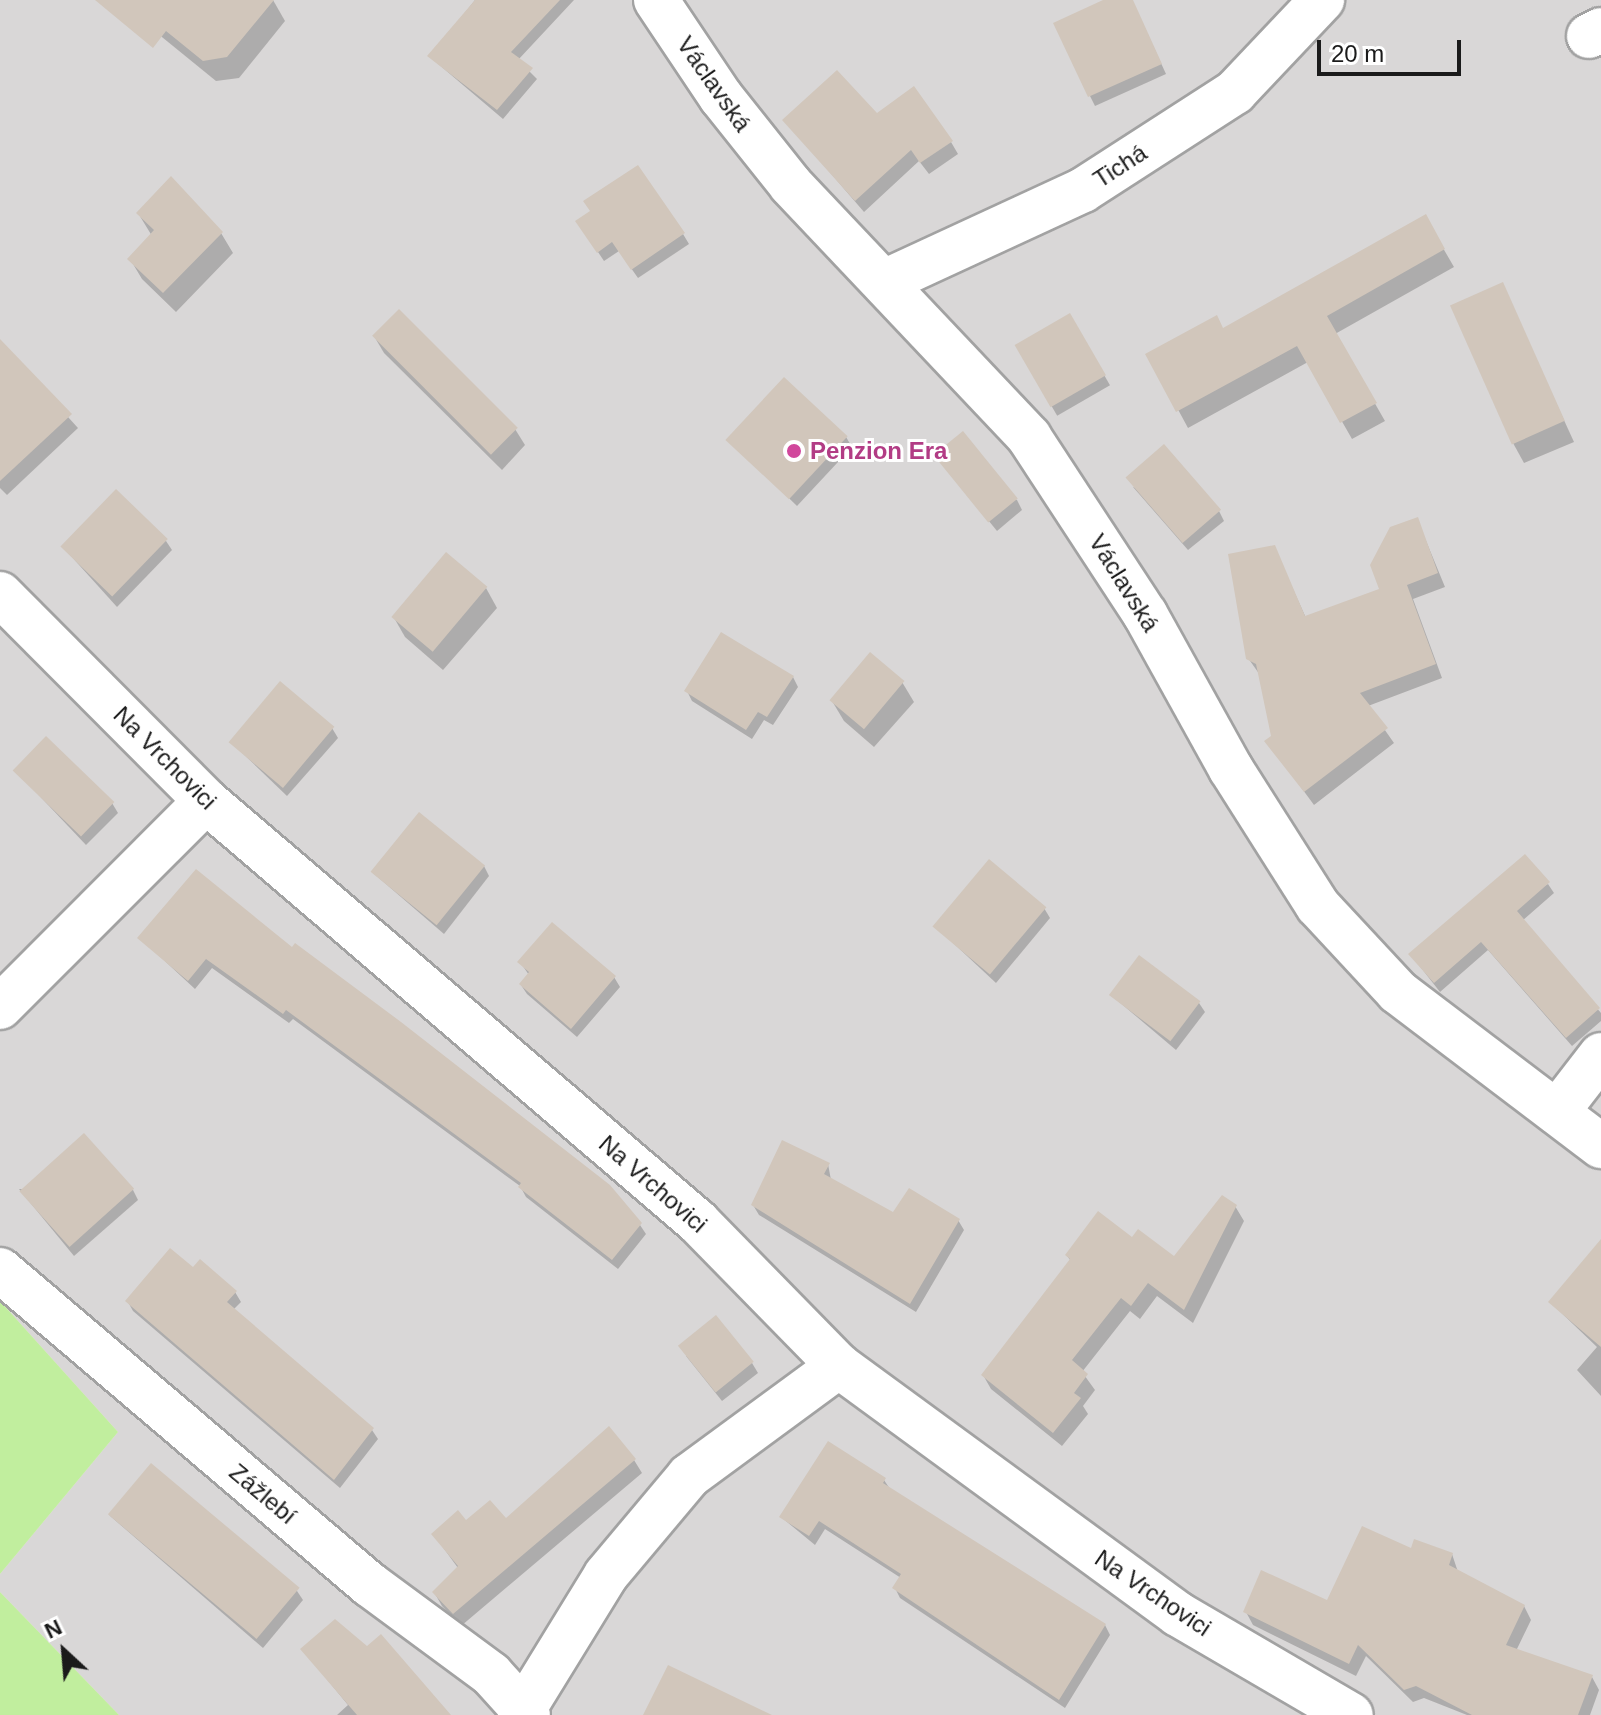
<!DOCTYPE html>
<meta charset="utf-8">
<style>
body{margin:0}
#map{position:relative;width:1601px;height:1715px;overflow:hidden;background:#eee9de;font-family:Arial,sans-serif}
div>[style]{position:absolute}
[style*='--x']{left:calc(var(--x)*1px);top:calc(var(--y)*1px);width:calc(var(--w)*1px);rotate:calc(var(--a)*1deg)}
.residential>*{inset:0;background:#d9d7d7}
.grass>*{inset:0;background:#c1ee9e}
.shadow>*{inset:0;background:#0003;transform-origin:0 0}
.building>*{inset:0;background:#d1c6bb;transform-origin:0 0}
.roads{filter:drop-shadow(2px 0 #a2a2a2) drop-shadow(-2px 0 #a2a2a2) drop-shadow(0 2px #a2a2a2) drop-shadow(0 -2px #a2a2a2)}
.minor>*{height:44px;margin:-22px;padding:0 22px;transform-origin:22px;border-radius:22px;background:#fff}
.tertiary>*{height:44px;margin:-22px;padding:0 22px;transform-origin:22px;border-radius:22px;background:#fff}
.dots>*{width:22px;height:22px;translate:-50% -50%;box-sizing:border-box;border:4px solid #fff;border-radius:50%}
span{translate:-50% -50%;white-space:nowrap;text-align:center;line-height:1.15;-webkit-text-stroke:6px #fff;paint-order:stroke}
.street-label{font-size:24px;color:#1b1b1b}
.hotel-label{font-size:24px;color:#b23c85;font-weight:700}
.left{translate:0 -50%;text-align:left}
.north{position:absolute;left:24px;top:1611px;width:80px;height:80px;-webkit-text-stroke:6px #fff;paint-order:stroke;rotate:334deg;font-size:22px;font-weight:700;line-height:32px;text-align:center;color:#1b1b1b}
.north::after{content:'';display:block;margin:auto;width:28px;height:36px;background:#1b1b1b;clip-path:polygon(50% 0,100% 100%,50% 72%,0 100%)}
.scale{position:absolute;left:1317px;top:40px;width:144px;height:36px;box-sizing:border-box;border:4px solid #1b1b1b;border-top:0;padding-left:10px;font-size:24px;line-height:28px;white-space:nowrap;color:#1b1b1b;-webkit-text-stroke:6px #fff;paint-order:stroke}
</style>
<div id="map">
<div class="residential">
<i style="clip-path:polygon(0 0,1601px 0,1601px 1715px,119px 1715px,0 1592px,0 1574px,118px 1432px,0 1301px)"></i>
</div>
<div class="grass">
<i style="clip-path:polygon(0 1301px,118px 1432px,0 1574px)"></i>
<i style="clip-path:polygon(0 1592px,119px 1715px,0 1715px)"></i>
</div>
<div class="shadow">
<i style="clip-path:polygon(156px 0,273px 0,285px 21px,239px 78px,216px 81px,157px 33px)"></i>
<i style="clip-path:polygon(475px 0,574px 0,518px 60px,537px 79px,503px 119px,430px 57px)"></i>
<i style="clip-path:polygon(1108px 0,1132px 0,1166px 74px,1095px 106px,1090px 96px)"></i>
<i style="clip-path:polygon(876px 115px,951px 142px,958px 154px,929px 174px,919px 161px,864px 212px,785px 120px)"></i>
<i style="clip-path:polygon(138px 213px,221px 233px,233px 253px,176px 312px,142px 279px,130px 259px,152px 236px)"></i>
<i style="clip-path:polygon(1425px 217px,1454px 267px,1335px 334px,1385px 421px,1352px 439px,1308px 362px,1188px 428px,1148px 354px,1224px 330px)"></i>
<i style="clip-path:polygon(584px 231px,683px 234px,689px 244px,638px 278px,619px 251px,604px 261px)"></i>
<i style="clip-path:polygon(1502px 285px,1574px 442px,1524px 463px,1513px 443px)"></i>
<i style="left:1070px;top:316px;width:80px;height:61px;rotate:60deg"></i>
<i style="clip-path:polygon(374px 336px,515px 429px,525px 445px,502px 470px,384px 353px)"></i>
<i style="clip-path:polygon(0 342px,78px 428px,7px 495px,0 488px)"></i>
<i style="clip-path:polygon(846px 437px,852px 447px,797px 506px,729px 440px)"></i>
<i style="clip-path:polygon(937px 457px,1017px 500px,1022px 510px,997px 531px)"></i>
<i style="clip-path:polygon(1133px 487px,1219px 511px,1224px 521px,1188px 550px)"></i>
<i style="clip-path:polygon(1417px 519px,1445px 587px,1413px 599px,1442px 678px,1368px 706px,1394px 743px,1314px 805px,1267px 741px,1273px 737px,1260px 675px,1248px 658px,1274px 547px,1306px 618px,1381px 590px)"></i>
<i style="clip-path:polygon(166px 541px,172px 550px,117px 607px,62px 546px)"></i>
<i style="clip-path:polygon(486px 588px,497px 608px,443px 670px,405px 637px,393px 616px)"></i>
<i style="clip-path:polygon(793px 677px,798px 687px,773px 725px,764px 720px,752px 739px,692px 701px,687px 691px)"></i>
<i style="clip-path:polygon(902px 682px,914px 702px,874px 747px,844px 721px,832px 701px)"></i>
<i style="clip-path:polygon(332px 728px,338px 738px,287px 796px,230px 741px)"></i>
<i style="clip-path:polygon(16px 771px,112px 803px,118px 813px,86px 845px)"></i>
<i style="clip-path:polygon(484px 866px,489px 876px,444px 934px,372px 872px)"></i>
<i style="clip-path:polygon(1548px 884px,1554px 893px,1522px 921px,1601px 1013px,1601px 1021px,1572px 1046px,1488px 950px,1440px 992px,1411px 955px)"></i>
<i style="clip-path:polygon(1044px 908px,1050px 918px,996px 983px,936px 927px)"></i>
<i style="clip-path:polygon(140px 938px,292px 950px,640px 1225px,646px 1234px,618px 1269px,526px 1197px,520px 1186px,293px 1019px,289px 1023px,212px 968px,195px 989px)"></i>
<i style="clip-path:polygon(520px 962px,614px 977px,620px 987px,577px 1037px,527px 994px,521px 985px,529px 975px)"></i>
<i style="clip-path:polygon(1111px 995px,1199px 1003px,1205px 1012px,1176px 1050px)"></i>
<i style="clip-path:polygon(828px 1164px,831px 1180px,894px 1215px,958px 1220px,964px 1230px,916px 1312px,759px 1215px,753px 1205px)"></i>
<i style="clip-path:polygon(19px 1189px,133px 1190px,138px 1200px,74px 1256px)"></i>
<i style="clip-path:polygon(1235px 1206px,1244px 1221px,1193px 1323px,1157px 1296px,1140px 1319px,1130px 1311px,1082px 1372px,1095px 1390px,1083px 1406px,1088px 1414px,1062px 1446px,991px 1389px,983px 1375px,1071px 1261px,1067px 1256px,1133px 1239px,1174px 1259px)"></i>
<i style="clip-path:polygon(1601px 1267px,1601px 1396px,1577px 1370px,1597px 1347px,1550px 1302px)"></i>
<i style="clip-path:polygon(193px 1270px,235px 1292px,241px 1302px,233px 1310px,372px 1430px,378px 1439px,340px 1488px,133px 1311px,128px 1302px)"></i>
<i style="clip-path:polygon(686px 1356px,752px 1363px,758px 1373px,722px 1401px)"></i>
<i style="clip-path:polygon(634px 1460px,642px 1473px,461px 1626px,442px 1606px,434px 1592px,458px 1568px,434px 1535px,466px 1523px,506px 1521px)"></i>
<i style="clip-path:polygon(884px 1480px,890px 1489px,1105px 1625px,1110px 1635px,1065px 1708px,900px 1598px,895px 1588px,901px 1578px,825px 1529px,815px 1545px,781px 1517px)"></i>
<i style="clip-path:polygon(109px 1515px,297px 1591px,303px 1600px,263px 1648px)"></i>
<i style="clip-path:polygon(1412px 1551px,1452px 1554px,1458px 1572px,1524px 1606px,1531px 1620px,1516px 1651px,1592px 1677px,1599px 1690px,1590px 1715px,1467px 1715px,1424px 1698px,1413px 1702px,1366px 1656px,1356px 1676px,1253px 1625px,1246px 1612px,1328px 1603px)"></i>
<i style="clip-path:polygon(303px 1650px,447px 1715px,337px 1715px,348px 1705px)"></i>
</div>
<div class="building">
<i style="clip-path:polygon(95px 0,274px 0,227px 57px,203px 61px,166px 31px,153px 48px)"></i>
<i style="clip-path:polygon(475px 0,560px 0,511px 52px,533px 68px,497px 110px,427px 56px)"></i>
<i style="clip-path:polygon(1103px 0,1133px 0,1162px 64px,1088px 97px,1053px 23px)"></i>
<i style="clip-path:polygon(837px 70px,877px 113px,914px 86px,953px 141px,920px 163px,911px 150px,855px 201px,782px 120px)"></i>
<i style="clip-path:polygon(638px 165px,685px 233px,631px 270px,612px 242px,597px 253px,575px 221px,590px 211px,583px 201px)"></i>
<i style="clip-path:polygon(171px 176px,223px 232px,163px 293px,127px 259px,154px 230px,136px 213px)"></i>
<i style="clip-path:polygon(1426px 214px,1445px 249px,1327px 316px,1377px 403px,1340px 423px,1297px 346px,1176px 412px,1145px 354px,1217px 315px,1223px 328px)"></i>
<i style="left:1503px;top:282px;width:152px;height:58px;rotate:66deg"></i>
<i style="left:399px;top:309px;width:168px;height:38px;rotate:45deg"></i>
<i style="left:1070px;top:313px;width:72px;height:64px;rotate:60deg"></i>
<i style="clip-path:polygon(0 339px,72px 414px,0 481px)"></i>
<i style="left:784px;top:377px;width:87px;height:86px;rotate:43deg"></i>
<i style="left:963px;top:431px;width:87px;height:38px;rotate:51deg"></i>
<i style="left:1164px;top:444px;width:87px;height:51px;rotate:49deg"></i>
<i style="left:116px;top:489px;width:72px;height:80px;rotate:44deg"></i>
<i style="clip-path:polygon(1418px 517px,1438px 573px,1407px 585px,1436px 664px,1360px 693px,1388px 728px,1304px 792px,1264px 741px,1271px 736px,1256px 664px,1246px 659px,1228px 554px,1275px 545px,1305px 616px,1379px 589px,1370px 565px,1390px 527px)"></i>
<i style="left:446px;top:552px;width:54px;height:85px;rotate:40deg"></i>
<i style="clip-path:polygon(721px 632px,794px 676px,767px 717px,758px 712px,746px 730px,684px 691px)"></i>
<i style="left:870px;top:652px;width:45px;height:63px;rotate:40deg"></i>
<i style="left:280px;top:681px;width:71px;height:80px;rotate:40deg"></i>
<i style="left:46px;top:736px;width:95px;height:48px;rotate:44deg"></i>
<i style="left:419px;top:812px;width:85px;height:77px;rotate:39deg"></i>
<i style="clip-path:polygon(1525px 854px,1550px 882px,1517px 911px,1600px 1008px,1566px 1038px,1481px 942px,1434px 983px,1408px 954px)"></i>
<i style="left:989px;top:859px;width:75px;height:88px;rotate:40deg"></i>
<i style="clip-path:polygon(196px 869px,292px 947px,295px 943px,401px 1022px,610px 1185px,642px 1223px,612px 1260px,518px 1187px,521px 1183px,286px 1010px,283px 1014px,206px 959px,188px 981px,137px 938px)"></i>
<i style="clip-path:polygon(552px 922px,616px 976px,571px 1029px,519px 984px,529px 972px,517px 962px)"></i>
<i style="left:1139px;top:955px;width:77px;height:50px;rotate:37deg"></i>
<i style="left:84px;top:1133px;width:75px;height:87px;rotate:48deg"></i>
<i style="clip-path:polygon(782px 1140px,830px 1163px,824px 1174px,893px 1212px,909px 1188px,960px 1219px,910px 1304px,751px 1205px)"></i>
<i style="clip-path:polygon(1222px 1195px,1237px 1205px,1184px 1310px,1148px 1283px,1131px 1306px,1121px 1298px,1072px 1360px,1088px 1374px,1074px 1393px,1081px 1398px,1053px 1433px,981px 1375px,1070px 1259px,1065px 1255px,1098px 1211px,1132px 1237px,1138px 1229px,1174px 1256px)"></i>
<i style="clip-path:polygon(1601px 1239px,1601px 1347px,1548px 1302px)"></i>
<i style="clip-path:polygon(170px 1248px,193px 1267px,200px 1259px,237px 1291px,227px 1302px,374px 1428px,334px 1480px,125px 1301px)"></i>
<i style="left:716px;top:1315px;width:60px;height:49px;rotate:51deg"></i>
<i style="clip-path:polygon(609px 1426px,636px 1459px,453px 1614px,432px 1592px,458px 1566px,431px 1534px,458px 1510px,466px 1520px,490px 1500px,506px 1518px)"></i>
<i style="clip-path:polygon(828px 1441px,886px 1478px,883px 1483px,1106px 1624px,1059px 1700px,892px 1588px,901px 1574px,819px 1521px,809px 1536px,779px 1517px)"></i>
<i style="left:151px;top:1463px;width:194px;height:67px;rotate:40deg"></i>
<i style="clip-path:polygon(1362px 1526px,1411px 1548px,1414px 1539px,1453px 1553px,1449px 1565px,1525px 1605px,1506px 1645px,1593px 1675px,1578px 1715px,1472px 1715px,1416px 1686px,1404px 1690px,1358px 1645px,1349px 1664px,1243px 1612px,1261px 1570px,1327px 1600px)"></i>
<i style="clip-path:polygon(335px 1619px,367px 1646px,381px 1634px,451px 1715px,357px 1715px,300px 1649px)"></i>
<i style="clip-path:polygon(668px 1665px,772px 1715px,643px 1715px)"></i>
</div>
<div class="roads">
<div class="minor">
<i style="--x:1589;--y:36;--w:13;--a:-27"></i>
<i style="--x:884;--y:282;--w:219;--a:-24.8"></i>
<i style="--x:1083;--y:190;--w:181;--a:-32.8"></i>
<i style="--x:1235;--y:92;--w:127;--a:-46.6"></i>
<i style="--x:0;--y:594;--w:292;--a:45.1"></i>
<i style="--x:206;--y:801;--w:648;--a:40.55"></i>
<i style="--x:698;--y:1222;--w:202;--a:45.6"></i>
<i style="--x:839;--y:1366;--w:420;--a:36.2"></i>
<i style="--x:1178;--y:1614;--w:200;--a:30.3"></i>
<i style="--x:0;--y:1007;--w:291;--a:-45"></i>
<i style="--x:1557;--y:1112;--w:72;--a:-52.3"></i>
<i style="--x:0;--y:1270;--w:485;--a:40.4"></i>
<i style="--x:369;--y:1584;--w:152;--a:36.4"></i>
<i style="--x:491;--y:1674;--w:55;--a:47.9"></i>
<i style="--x:520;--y:1715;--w:164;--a:-58.4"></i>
<i style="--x:606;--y:1575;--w:129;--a:-50"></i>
<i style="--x:689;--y:1476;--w:186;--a:-36.3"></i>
</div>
<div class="tertiary">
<i style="--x:656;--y:0;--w:117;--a:56.2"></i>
<i style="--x:721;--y:97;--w:112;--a:51.5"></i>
<i style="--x:791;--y:185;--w:347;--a:46.6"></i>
<i style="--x:1029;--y:437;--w:212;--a:56.8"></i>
<i style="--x:1145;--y:614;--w:177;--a:61"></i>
<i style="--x:1231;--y:769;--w:162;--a:57.6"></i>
<i style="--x:1318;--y:906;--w:117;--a:47.1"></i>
<i style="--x:1398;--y:992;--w:255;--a:37.2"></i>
</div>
</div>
<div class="dots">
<i style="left:794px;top:451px;background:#d1479c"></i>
</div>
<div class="street-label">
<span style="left:714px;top:84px;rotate:55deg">Václavská</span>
<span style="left:1120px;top:166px;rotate:-33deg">Tichá</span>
<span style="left:1124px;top:583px;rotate:58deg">Václavská</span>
<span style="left:165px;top:758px;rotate:45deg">Na Vrchovici</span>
<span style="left:653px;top:1184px;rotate:41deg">Na Vrchovici</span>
<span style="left:263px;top:1494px;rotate:40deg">Zážlebí</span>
<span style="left:1153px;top:1593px;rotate:34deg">Na Vrchovici</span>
</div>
<div class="hotel-label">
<span class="left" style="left:810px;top:451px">Penzion Era</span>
</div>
<div class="north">N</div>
<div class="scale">20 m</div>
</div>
